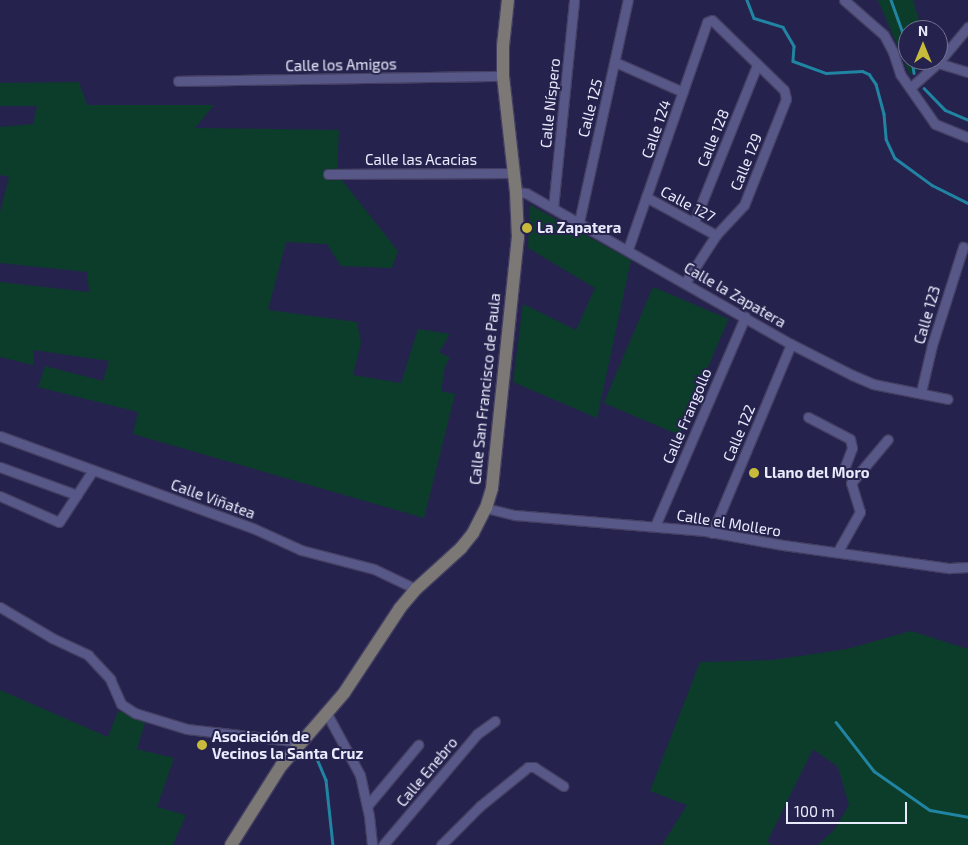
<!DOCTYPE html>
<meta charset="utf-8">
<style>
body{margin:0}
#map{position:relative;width:968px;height:845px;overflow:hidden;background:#25234d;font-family:"Exo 2",sans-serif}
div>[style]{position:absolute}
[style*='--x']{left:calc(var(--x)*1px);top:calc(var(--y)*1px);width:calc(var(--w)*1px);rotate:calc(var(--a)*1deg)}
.green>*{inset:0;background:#0b3d2a;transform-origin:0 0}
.stream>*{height:2.5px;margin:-1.25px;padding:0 1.25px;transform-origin:1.25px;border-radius:1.25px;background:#2084a2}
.roads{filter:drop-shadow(1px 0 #443f62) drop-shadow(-1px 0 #443f62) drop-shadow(0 1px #443f62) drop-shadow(0 -1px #443f62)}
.street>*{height:9px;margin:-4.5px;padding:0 4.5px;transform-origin:4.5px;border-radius:4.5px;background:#585888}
.secondary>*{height:12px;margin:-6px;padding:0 6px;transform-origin:6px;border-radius:6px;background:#7b7876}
.dots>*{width:14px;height:14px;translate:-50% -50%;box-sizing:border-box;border:2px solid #25234d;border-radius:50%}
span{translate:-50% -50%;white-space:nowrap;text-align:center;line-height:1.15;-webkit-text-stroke:4px #25234d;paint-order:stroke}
.street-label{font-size:15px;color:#e9eafb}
.poi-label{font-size:15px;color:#e9eafb;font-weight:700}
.left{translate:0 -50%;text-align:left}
.north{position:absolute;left:898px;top:20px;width:50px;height:50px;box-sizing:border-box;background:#25234d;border:1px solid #737393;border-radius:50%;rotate:0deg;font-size:14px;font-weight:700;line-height:20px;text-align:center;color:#e9eafb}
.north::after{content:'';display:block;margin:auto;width:18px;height:22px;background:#c8bb3b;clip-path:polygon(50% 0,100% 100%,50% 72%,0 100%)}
.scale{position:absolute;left:786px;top:802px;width:121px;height:22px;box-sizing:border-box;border:2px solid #e9eafb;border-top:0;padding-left:6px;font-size:15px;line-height:18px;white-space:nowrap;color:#e9eafb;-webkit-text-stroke:4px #25234d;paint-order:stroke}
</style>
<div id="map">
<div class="green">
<i style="clip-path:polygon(878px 0,913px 0,922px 30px,908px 30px,908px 60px,932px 60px,910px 75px)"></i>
<i style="clip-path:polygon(79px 82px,87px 105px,214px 105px,195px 128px,339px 130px,337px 174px,398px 251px,392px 268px,341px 266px,327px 244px,286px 242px,268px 310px,357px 322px,361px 343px,353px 375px,401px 383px,418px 329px,450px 334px,439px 352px,450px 358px,445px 366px,441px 391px,455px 394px,424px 518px,133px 434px,138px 412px,38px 387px,45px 366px,103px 381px,109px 361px,34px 350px,33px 365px,0 357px,0 282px,89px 292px,87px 272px,0 263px,0 212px,9px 177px,0 175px,0 127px,33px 124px,37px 106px,0 106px,0 83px)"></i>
<i style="clip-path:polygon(530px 205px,631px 260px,597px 418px,513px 382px,523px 304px,576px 330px,595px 288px,528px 248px)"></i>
<i style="left:653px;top:287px;width:82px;height:126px;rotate:23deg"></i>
<i style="clip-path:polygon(911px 631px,968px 649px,968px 845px,818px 845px,834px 830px,849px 805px,838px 767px,813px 749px,767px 842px,772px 845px,662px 845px,687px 805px,650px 791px,700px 662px,773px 660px,847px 649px)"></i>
<i style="clip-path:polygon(0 690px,108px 737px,118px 711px,146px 719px,137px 749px,174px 758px,157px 807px,186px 815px,173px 845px,0 845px)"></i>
</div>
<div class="stream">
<i style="--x:747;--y:0;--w:19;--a:69"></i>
<i style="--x:754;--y:18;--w:30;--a:17"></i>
<i style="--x:783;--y:27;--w:22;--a:60"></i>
<i style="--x:794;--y:46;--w:15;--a:94"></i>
<i style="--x:793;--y:61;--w:35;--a:20"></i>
<i style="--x:826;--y:73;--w:36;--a:-3"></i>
<i style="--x:862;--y:71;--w:8;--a:23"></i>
<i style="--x:869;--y:74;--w:12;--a:55"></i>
<i style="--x:876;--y:84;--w:31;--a:75"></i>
<i style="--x:884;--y:114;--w:25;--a:85"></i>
<i style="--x:886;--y:139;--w:21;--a:65"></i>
<i style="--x:895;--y:158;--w:46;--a:36.1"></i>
<i style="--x:932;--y:185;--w:40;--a:26.6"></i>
<i style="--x:891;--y:0;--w:50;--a:70.1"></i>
<i style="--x:912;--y:60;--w:13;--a:81"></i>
<i style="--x:924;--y:88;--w:30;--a:46"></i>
<i style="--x:945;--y:110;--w:25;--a:23"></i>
<i style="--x:836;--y:722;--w:62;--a:52.2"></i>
<i style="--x:874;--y:771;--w:68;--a:34.9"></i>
<i style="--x:930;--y:810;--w:39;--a:10"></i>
<i style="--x:315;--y:754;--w:28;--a:67"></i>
<i style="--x:326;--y:780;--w:65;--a:83.9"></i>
</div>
<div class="roads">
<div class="street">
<i style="--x:844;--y:0;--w:53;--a:41.2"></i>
<i style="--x:884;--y:35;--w:19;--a:62"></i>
<i style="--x:893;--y:52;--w:23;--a:72"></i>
<i style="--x:900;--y:74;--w:61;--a:55"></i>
<i style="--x:935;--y:124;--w:35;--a:22"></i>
<i style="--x:615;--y:62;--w:74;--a:23.8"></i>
<i style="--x:938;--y:63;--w:31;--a:17"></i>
<i style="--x:178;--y:81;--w:325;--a:-0.9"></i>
<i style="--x:910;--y:88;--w:38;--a:-42"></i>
<i style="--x:938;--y:63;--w:47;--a:-50.2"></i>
<i style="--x:328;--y:174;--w:186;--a:-0.3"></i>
<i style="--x:516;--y:192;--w:10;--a:6"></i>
<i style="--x:526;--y:193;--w:305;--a:29.7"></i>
<i style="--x:791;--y:344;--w:68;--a:26.9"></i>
<i style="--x:852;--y:375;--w:23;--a:23"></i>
<i style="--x:873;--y:384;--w:76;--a:11.3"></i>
<i style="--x:646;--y:197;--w:80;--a:28.5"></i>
<i style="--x:553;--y:208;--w:209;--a:-84.2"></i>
<i style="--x:579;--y:222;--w:227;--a:-77.6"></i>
<i style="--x:694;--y:222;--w:169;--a:-68.1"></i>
<i style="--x:628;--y:249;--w:240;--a:-70.8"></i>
<i style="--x:707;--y:22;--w:5;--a:-22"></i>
<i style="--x:712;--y:20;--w:100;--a:44.2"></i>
<i style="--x:784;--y:90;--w:9;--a:77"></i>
<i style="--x:786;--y:99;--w:114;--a:111.6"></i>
<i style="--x:744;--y:205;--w:41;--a:133"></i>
<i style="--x:716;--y:235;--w:57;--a:122.9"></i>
<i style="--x:921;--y:392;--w:48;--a:-76.8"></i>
<i style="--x:932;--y:345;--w:103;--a:-72.4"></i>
<i style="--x:808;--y:417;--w:47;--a:27.6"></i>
<i style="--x:850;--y:439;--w:9;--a:77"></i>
<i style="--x:852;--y:448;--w:22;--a:111"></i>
<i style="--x:844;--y:469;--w:13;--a:48"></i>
<i style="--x:0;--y:436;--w:271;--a:20"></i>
<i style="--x:255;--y:529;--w:51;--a:24.5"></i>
<i style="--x:301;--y:550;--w:75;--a:14.6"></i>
<i style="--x:374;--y:569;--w:47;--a:25.5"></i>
<i style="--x:0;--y:467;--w:82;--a:20"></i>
<i style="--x:0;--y:496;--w:64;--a:23.8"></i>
<i style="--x:59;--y:522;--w:62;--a:-56.8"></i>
<i style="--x:486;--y:508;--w:30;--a:14"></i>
<i style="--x:515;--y:515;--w:191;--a:4.8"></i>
<i style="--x:705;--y:531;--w:79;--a:10.2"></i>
<i style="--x:783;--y:545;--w:138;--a:7.9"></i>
<i style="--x:920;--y:564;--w:30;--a:8"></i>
<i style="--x:950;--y:568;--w:18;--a:-3"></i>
<i style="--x:655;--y:526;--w:228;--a:-66.7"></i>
<i style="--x:712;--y:533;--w:205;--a:-67.3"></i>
<i style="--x:838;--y:551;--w:45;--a:-60.6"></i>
<i style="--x:860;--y:512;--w:30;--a:-107"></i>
<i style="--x:851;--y:483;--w:57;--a:-49.9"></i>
<i style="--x:0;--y:607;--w:61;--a:30.8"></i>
<i style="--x:52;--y:638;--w:40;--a:25"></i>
<i style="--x:88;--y:655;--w:33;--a:47"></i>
<i style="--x:110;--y:679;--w:27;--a:66"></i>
<i style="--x:121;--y:704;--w:17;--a:33"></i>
<i style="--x:135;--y:713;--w:54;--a:17.1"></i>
<i style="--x:187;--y:729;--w:115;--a:6.5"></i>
<i style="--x:327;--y:714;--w:69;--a:61.6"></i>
<i style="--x:360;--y:775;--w:42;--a:77.6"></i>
<i style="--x:369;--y:816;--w:29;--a:84"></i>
<i style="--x:367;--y:806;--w:80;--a:-50.1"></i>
<i style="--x:383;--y:845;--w:145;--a:-49.7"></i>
<i style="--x:477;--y:734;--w:22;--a:-36"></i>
<i style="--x:441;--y:845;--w:55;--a:-45"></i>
<i style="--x:480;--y:806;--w:62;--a:-39.1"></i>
<i style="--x:528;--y:767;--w:6;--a:0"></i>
<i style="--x:534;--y:767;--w:35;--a:33"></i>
</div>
<div class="secondary">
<i style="--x:231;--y:845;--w:93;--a:-57.7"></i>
<i style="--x:281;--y:766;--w:96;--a:-49.2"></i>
<i style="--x:344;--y:693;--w:102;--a:-56.6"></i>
<i style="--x:400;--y:608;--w:25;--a:-50"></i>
<i style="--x:416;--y:589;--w:61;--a:-42.3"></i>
<i style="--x:461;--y:548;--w:19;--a:-51"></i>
<i style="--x:473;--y:533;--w:28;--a:-63"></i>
<i style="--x:486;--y:508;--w:21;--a:-73"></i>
<i style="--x:492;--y:488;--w:251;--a:-84.1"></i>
<i style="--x:518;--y:238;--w:46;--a:-92.5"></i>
<i style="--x:516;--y:192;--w:117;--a:-96.4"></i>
<i style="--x:503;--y:76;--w:30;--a:-90"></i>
<i style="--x:503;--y:46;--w:46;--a:-83.8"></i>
</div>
</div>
<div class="dots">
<i style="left:527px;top:228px;background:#c8bb3b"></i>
<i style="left:754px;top:473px;background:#c8bb3b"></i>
<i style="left:202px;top:745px;background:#c8bb3b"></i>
</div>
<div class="street-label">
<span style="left:341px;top:65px;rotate:-1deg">Calle los Amigos</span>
<span style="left:550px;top:103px;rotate:-84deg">Calle Níspero</span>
<span style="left:590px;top:108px;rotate:-76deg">Calle 125</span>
<span style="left:656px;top:129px;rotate:-71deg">Calle 124</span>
<span style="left:713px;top:138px;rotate:-68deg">Calle 128</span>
<span style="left:421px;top:160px">Calle las Acacias</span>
<span style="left:746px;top:162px;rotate:-68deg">Calle 129</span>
<span style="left:688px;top:204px;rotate:28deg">Calle 127</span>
<span style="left:735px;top:295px;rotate:30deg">Calle la Zapatera</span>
<span style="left:927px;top:315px;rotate:-74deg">Calle 123</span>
<span style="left:485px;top:389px;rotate:-84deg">Calle San Francisco de Paula</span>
<span style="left:687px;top:416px;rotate:-67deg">Calle Frangollo</span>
<span style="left:739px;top:433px;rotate:-67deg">Calle 122</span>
<span style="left:213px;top:499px;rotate:20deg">Calle Viñatea</span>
<span style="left:729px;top:523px;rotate:9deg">Calle el Mollero</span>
<span style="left:427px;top:772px;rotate:-50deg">Calle Enebro</span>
</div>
<div class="poi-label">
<span class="left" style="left:537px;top:228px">La Zapatera</span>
<span class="left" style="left:764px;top:473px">Llano del Moro</span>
<span class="left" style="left:212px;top:745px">Asociación de<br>Vecinos la Santa Cruz</span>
</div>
<div class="north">N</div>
<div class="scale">100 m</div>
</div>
